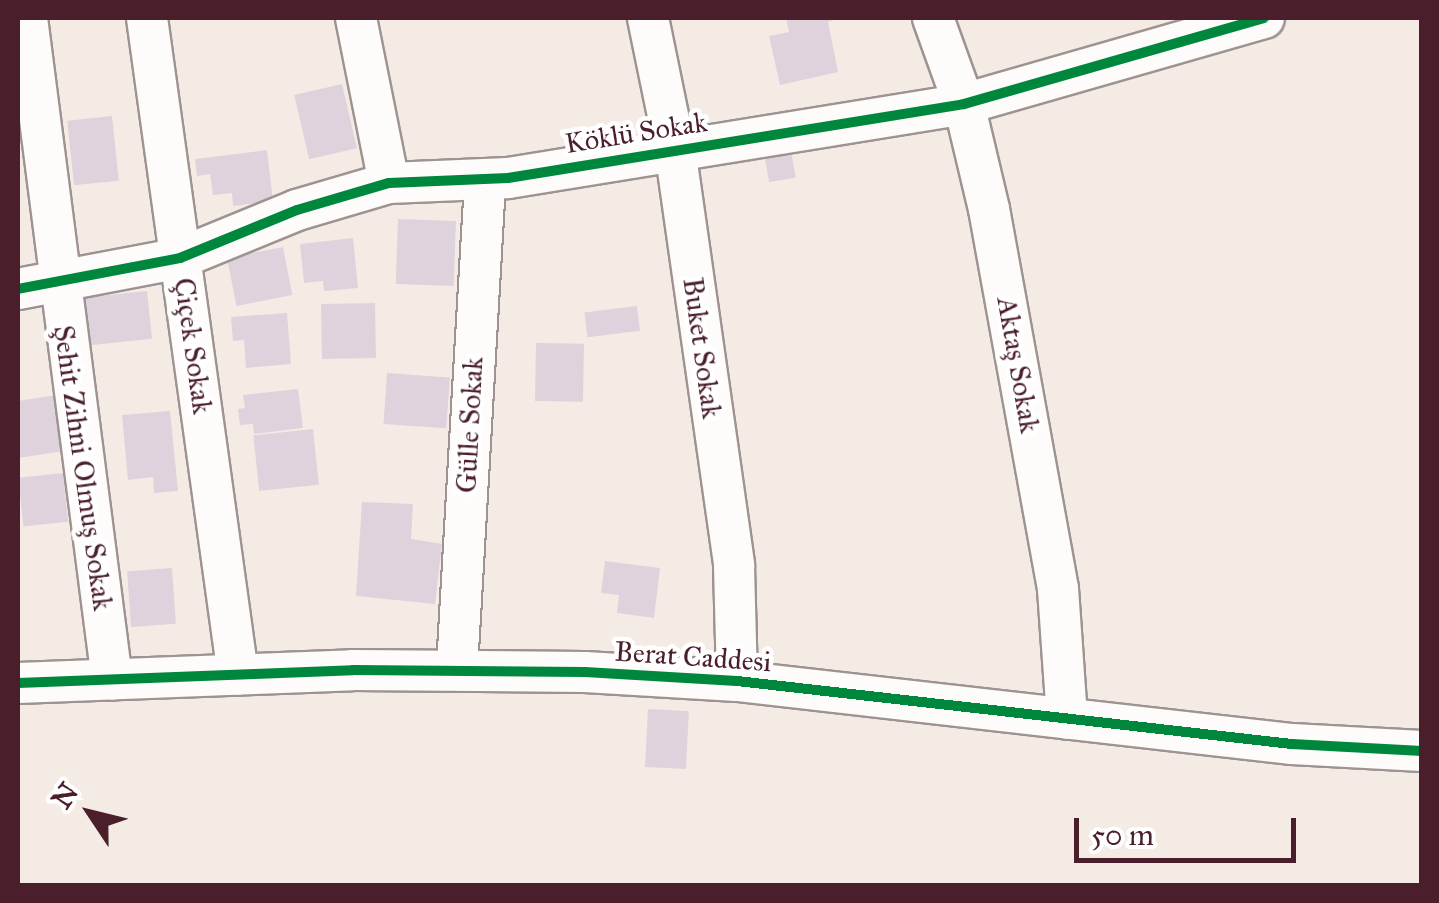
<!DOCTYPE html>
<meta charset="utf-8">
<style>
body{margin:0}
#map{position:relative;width:1439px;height:903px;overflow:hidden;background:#f4ece4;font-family:"IM FELL Great Primer",serif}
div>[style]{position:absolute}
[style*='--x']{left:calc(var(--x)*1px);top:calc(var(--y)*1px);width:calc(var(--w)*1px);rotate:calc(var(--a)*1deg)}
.building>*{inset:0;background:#ded3dc;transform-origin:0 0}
.roads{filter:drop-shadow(2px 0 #9e9391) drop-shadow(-2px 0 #9e9391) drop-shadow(0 2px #9e9391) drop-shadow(0 -2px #9e9391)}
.minor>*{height:40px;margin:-20px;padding:0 20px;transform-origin:20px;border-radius:20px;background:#fdfcfb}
.cycleway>*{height:10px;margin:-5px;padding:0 5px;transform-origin:5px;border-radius:5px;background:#00873e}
span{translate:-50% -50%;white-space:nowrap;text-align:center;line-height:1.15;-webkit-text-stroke:9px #fff;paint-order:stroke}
.street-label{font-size:28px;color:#4a1f2b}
.frame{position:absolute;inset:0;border:20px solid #4a1f2b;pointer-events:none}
.north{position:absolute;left:40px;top:763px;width:100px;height:100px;-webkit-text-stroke:8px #fff;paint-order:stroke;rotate:305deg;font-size:28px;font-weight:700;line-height:40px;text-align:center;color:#4a1f2b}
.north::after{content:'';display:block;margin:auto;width:35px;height:45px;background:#4a1f2b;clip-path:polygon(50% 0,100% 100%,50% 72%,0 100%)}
.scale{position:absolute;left:1074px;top:818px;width:222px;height:45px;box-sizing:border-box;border:5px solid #4a1f2b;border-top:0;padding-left:12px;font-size:30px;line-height:35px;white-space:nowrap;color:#4a1f2b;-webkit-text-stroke:8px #fff;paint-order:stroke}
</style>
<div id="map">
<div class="building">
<i style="clip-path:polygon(786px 18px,838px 18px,828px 22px,838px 72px,780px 85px,769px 36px,789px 32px)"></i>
<i style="left:342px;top:84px;width:66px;height:49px;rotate:77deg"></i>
<i style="left:112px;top:116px;width:65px;height:45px;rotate:84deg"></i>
<i style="clip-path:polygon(267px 150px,273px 201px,233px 206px,232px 193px,213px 195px,210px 174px,197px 176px,195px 159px)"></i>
<i style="left:791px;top:151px;width:27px;height:27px;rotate:80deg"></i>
<i style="left:398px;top:219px;width:58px;height:65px;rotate:2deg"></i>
<i style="clip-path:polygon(353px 238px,358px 288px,324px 291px,323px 281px,304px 283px,300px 244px)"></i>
<i style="left:283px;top:247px;width:49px;height:57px;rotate:79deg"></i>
<i style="left:147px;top:291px;width:48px;height:62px;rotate:84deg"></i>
<i style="left:375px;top:303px;width:55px;height:54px;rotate:89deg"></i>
<i style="left:637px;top:306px;width:25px;height:53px;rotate:83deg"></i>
<i style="clip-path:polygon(287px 313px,291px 364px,246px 368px,244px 340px,233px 341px,231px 317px)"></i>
<i style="left:536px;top:343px;width:48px;height:58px;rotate:1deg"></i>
<i style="left:387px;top:373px;width:63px;height:51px;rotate:4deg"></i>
<i style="clip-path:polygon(298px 389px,303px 428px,254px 434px,253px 424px,240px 425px,238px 409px,245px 408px,243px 395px)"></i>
<i style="clip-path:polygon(56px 395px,64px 451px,18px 458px,18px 401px)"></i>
<i style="clip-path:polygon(170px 411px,178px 491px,154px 493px,153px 477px,128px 480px,122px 415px)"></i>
<i style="left:313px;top:429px;width:56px;height:60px;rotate:84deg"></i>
<i style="left:63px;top:473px;width:49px;height:45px;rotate:84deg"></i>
<i style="clip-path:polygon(362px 502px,413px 504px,411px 539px,442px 544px,435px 604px,356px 596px)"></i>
<i style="clip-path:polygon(605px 561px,660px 568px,654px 618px,617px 613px,619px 595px,601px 593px)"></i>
<i style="left:172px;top:568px;width:56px;height:45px;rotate:86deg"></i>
<i style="left:648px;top:709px;width:41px;height:58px;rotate:3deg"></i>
</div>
<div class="roads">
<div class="minor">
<i style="--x:27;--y:18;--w:667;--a:82.68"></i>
<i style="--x:147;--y:18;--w:663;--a:82.11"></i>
<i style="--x:356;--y:18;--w:168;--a:78.7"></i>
<i style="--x:648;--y:18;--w:134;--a:78.4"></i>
<i style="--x:675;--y:149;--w:421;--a:81.9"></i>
<i style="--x:734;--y:566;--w:115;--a:88.5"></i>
<i style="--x:933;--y:18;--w:91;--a:70.2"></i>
<i style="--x:964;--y:104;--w:108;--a:76.6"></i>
<i style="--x:989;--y:209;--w:386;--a:79.7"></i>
<i style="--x:1058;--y:589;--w:130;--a:86"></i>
<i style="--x:18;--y:289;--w:165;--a:-10.8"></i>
<i style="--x:180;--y:258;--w:126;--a:-22.3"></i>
<i style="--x:297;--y:210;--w:96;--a:-16.4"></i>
<i style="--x:389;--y:183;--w:119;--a:-2.4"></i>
<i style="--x:508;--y:178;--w:462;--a:-9.2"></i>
<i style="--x:964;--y:104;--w:312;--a:-16"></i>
<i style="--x:457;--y:668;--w:488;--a:-86.7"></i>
<i style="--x:18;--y:683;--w:335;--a:-2.2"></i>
<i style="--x:353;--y:670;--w:232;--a:0.5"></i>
<i style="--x:585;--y:672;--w:152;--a:3.4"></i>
<i style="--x:737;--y:681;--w:559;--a:6.48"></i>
<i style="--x:1292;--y:744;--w:130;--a:3.1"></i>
</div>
</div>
<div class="cycleway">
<i style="--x:18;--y:289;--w:165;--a:-10.8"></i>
<i style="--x:180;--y:258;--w:126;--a:-22.3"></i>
<i style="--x:297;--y:210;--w:96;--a:-16.4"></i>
<i style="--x:389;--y:183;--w:119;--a:-2.4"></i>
<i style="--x:508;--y:178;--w:462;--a:-9.2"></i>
<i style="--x:964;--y:104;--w:312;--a:-16"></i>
<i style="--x:18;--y:683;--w:335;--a:-2.2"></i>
<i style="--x:353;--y:670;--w:232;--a:0.5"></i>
<i style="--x:585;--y:672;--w:152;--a:3.4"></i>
<i style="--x:737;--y:681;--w:559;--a:6.48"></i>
<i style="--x:1292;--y:744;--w:130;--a:3.1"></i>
</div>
<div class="street-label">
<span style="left:636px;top:133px;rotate:-9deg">Köklü Sokak</span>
<span style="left:193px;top:346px;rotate:82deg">Çiçek Sokak</span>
<span style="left:702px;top:348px;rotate:82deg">Buket Sokak</span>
<span style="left:1018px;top:365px;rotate:80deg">Aktaş Sokak</span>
<span style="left:470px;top:425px;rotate:-87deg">Gülle Sokak</span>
<span style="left:83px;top:468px;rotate:82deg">Şehit Zihni Olmuş Sokak</span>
<span style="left:693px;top:657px;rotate:4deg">Berat Caddesi</span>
</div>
<div class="frame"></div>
<div class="north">N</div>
<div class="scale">50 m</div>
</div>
